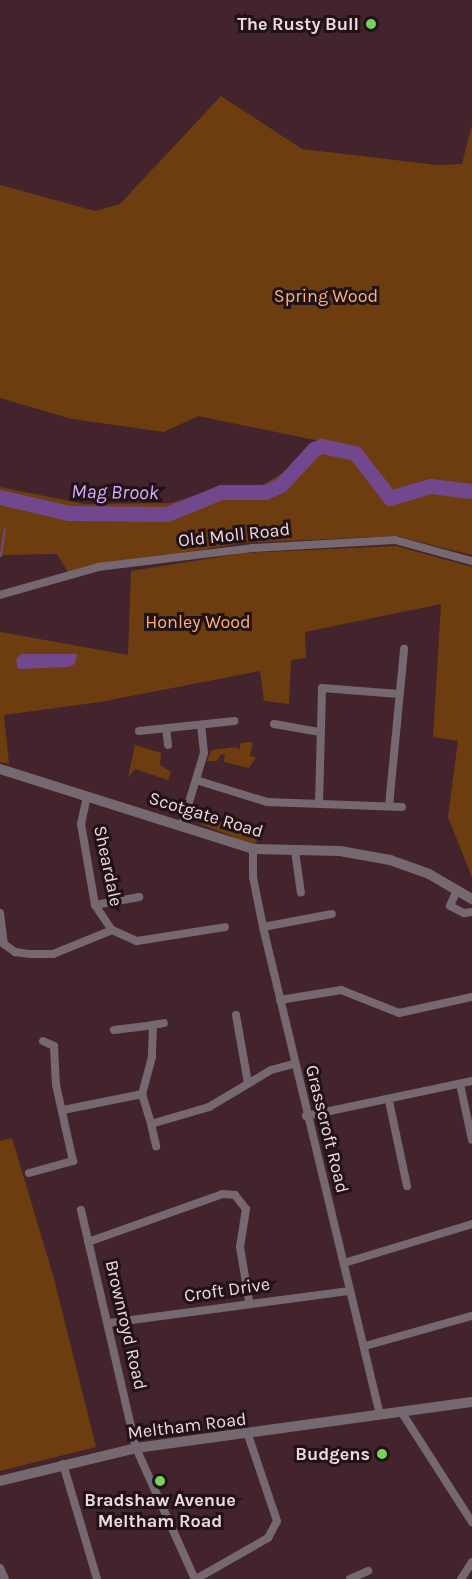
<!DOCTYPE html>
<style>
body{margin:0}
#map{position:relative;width:472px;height:1579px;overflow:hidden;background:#43242c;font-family:Karla,sans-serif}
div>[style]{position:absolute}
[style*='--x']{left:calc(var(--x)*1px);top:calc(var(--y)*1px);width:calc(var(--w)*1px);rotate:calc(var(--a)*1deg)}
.green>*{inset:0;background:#6e3d0f}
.water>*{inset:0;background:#71488e}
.stream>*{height:2px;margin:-1px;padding:0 1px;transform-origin:1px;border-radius:1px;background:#71488e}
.river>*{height:15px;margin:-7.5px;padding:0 7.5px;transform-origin:7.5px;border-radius:7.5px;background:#71488e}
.minor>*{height:8px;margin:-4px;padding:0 4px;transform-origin:4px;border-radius:4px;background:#756871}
.tertiary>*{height:10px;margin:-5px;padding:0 5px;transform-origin:5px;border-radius:5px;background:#756871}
.dots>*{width:16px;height:16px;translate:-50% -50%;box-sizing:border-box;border:3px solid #201216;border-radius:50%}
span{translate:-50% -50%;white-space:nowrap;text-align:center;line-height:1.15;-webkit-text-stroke:6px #201216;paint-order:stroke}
.poi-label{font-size:18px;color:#eed8dd;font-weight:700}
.right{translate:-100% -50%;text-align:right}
.park-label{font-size:18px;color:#feb176}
.street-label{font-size:18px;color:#eed8dd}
.water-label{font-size:20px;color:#d7abf9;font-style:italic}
</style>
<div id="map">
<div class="green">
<i style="clip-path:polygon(221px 96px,302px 149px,437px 165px,462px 164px,472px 125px,472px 555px,396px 536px,242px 543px,68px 572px,57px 554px,0 555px,0 487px,84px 504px,170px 503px,225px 488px,254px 490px,284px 472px,320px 441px,198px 416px,164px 432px,72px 419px,0 398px,0 185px,95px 211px,120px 204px)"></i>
<i style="clip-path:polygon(396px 546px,472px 567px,472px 877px,448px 817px,458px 741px,433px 737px,441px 604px,305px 632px,306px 658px,291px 660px,289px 704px,264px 701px,260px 671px,100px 702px,4px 715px,9px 764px,0 762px,0 632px,128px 655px,131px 571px,244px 553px)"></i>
<i style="clip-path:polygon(249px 742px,253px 743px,250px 756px,256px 757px,249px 768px,224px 762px,225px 755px,221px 754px,217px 761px,207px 761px,212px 750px,236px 747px,239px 750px,241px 743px)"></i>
<i style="clip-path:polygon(135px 745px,161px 753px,160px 765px,171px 772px,168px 780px,135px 769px,128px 778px)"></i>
<i style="clip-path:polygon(216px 814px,224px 820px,222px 828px,257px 839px,255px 845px,200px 824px,212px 821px)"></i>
<i style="clip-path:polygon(12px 1138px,53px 1275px,96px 1447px,0 1471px,0 1141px)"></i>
</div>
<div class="water">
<i style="clip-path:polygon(21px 654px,77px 654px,75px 664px,68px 667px,18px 669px,16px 660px)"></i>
</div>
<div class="stream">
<i style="--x:1;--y:556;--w:27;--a:-82"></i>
</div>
<div class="river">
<i style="--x:0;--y:497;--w:71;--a:13.1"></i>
<i style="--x:69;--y:513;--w:98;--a:0.6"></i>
<i style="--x:167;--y:514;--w:58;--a:-22.2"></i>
<i style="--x:221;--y:492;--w:44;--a:0"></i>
<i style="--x:265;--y:492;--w:17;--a:-24"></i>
<i style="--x:281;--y:485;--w:49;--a:-47.5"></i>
<i style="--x:314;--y:449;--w:9;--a:-21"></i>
<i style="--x:322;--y:446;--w:34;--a:12"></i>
<i style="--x:355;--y:453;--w:57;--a:52.1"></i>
<i style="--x:390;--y:498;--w:42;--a:-16.7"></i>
<i style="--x:430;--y:486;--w:42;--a:6.8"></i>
</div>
<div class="minor">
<i style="--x:0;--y:595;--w:102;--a:-15.9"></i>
<i style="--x:98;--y:567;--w:155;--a:-7"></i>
<i style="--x:252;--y:548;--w:143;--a:-3.2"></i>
<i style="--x:395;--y:540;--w:80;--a:15.3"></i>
<i style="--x:274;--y:724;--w:47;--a:9.9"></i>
<i style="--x:166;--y:728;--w:17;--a:83"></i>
<i style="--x:139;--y:731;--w:96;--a:-6"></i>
<i style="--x:196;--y:780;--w:74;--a:17.2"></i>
<i style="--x:267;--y:802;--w:135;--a:2.1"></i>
<i style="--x:87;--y:796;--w:29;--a:102"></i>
<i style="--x:81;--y:824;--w:82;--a:80.2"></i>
<i style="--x:95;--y:905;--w:30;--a:56"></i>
<i style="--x:112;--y:930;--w:27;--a:24"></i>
<i style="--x:137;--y:941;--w:89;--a:-9"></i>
<i style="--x:319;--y:804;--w:116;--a:-88.5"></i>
<i style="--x:322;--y:688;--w:77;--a:4.5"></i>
<i style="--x:389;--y:806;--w:158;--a:-84.5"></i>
<i style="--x:182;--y:825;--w:75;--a:-73"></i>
<i style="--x:204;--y:753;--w:28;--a:-96"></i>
<i style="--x:253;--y:849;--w:28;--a:90"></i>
<i style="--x:253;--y:877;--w:51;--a:78.7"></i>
<i style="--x:263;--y:927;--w:502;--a:76.52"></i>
<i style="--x:295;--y:851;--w:42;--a:81.9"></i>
<i style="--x:457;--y:890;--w:17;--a:114"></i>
<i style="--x:450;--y:906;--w:16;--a:27"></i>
<i style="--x:464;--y:913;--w:8;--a:-7"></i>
<i style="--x:95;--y:905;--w:45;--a:-10.3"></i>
<i style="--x:0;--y:913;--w:31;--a:83"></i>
<i style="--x:4;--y:944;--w:14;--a:36"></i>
<i style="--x:15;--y:952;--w:15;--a:8"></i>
<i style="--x:30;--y:954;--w:23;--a:0"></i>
<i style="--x:53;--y:954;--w:64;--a:-22.1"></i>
<i style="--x:263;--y:927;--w:70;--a:-10.7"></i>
<i style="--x:280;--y:1000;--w:62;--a:-9.3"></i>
<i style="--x:341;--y:990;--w:62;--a:21.6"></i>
<i style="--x:399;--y:1013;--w:75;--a:-12.4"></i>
<i style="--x:236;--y:1015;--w:69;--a:80"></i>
<i style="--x:153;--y:1025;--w:11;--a:-10"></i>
<i style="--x:114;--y:1030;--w:39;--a:-7"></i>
<i style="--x:153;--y:1025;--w:32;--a:92"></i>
<i style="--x:152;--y:1057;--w:38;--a:105"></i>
<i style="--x:460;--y:1084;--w:57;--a:77.9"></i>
<i style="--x:389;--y:1101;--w:87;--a:78"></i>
<i style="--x:63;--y:1110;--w:81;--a:-11.4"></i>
<i style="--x:142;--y:1094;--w:31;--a:73"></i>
<i style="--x:151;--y:1124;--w:60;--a:-16.3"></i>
<i style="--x:209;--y:1107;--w:72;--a:-30.8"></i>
<i style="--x:271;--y:1070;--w:24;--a:-15"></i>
<i style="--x:306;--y:1116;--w:170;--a:-11.9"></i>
<i style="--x:151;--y:1124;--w:23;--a:77"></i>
<i style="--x:29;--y:1173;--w:46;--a:-15.3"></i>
<i style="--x:73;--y:1161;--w:78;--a:-102.6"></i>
<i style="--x:56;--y:1085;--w:39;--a:-93"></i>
<i style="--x:54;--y:1046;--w:12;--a:-156"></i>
<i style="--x:81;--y:1210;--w:244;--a:77"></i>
<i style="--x:136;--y:1448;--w:144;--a:65.8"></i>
<i style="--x:88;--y:1242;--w:143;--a:-19.6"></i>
<i style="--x:223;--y:1194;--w:12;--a:5"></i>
<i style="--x:235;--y:1195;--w:18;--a:52"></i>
<i style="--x:246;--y:1209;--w:38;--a:99"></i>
<i style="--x:240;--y:1247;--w:55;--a:80.5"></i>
<i style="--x:344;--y:1263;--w:134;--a:-16.9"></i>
<i style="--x:109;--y:1323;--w:243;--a:-7.6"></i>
<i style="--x:365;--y:1346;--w:111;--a:-15.7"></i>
<i style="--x:402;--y:1413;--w:130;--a:57.3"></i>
<i style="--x:63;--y:1464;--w:120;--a:73.5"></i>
<i style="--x:0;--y:1568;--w:12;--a:66"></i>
<i style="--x:196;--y:1579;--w:83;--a:-29.7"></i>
<i style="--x:268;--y:1538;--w:19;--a:-62"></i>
<i style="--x:277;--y:1521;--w:91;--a:-108.6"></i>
<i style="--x:350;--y:1579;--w:20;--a:-24"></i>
<i style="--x:461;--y:1579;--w:20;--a:-57"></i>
</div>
<div class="tertiary">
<i style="--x:0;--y:769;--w:265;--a:17.5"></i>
<i style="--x:253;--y:849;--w:87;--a:1.3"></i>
<i style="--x:340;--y:851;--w:51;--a:10.2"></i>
<i style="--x:390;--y:860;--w:41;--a:19.7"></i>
<i style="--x:429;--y:874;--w:50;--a:30.2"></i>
<i style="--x:0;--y:1481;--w:140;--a:-13.6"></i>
<i style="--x:136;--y:1448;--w:339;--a:-7.8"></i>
</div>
<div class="dots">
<i style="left:371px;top:24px;background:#76d25a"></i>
<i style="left:382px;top:1454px;background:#76d25a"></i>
<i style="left:160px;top:1481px;background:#76d25a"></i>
</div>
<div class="poi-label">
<span class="right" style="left:359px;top:24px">The Rusty Bull</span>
<span class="right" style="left:370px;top:1454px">Budgens</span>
<span style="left:160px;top:1511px">Bradshaw Avenue<br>Meltham Road</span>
</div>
<div class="park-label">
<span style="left:326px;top:296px">Spring Wood</span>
<span style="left:198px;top:622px">Honley Wood</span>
</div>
<div class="street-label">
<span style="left:234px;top:535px;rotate:-6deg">Old Moll Road</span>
<span style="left:206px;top:815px;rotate:17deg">Scotgate Road</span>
<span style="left:108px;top:866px;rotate:78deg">Sheardale</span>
<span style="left:327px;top:1129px;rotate:76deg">Grasscroft Road</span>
<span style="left:227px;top:1290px;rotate:-8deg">Croft Drive</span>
<span style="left:126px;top:1325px;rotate:77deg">Brownroyd Road</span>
<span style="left:187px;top:1426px;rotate:-7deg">Meltham Road</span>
</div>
<div class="water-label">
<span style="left:115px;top:492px;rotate:1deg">Mag Brook</span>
</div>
</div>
